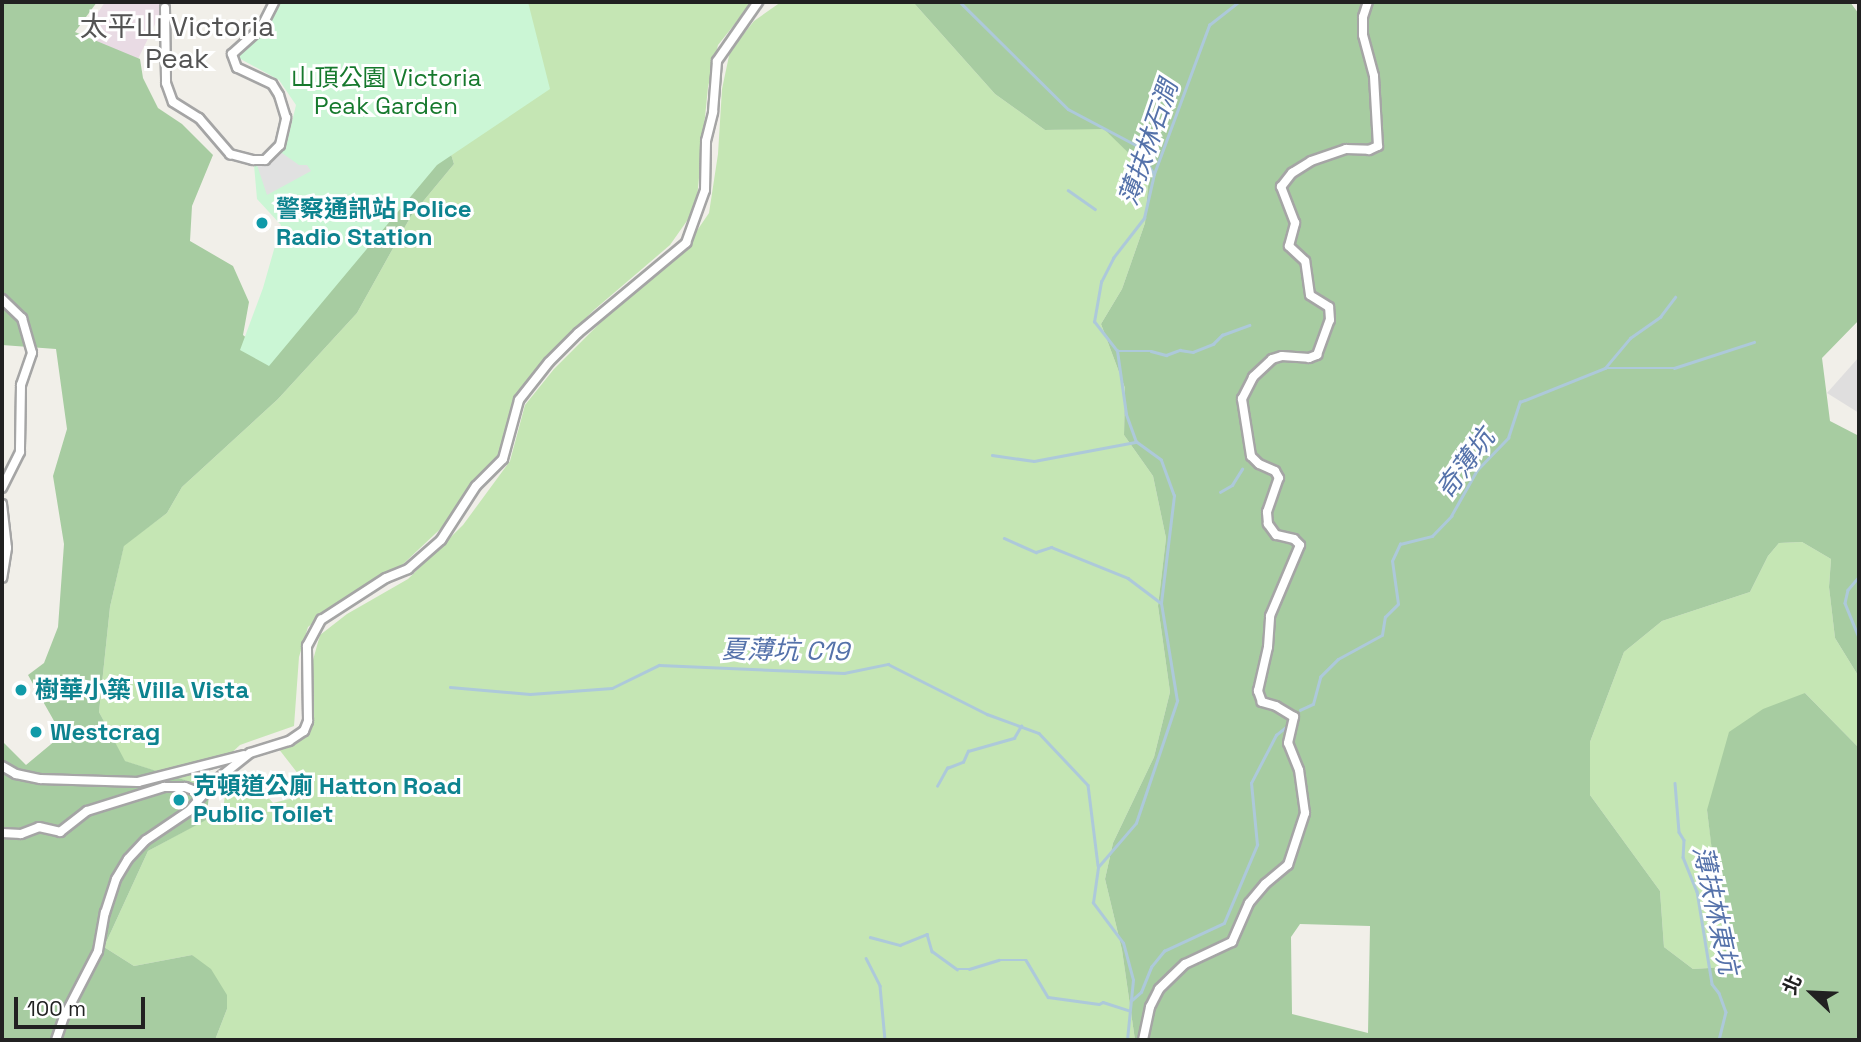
<!DOCTYPE html>
<meta charset="utf-8">
<style>
body{margin:0}
#map{position:relative;width:1861px;height:1042px;overflow:hidden;background:#f1efe9;font-family:"Space Grotesk","Noto Sans TC",sans-serif}
div>[style]{position:absolute}
[style*='--x']{left:calc(var(--x)*1px);top:calc(var(--y)*1px);width:calc(var(--w)*1px);rotate:calc(var(--a)*1deg)}
.residential>*{inset:0;background:#dfdede}
.industrial>*{inset:0;background:#e9dbe4}
.grass>*{inset:0;background:#c5e6b4}
.forest>*{inset:0;background:#a7cca1}
.park>*{inset:0;background:#cbf6d5}
.parking>*{inset:0;background:#e1e1e1}
.stream>*{height:2.5px;margin:-1.25px;padding:0 1.25px;transform-origin:1.25px;border-radius:1.25px;background:#adc9da}
.roads{filter:drop-shadow(2px 0 #a5a5a5) drop-shadow(-2px 0 #a5a5a5) drop-shadow(0 2px #a5a5a5) drop-shadow(0 -2px #a5a5a5)}
.street>*{height:8px;margin:-4px;padding:0 4px;transform-origin:4px;border-radius:4px;background:#fff}
.dots>*{width:19px;height:19px;translate:-50% -50%;box-sizing:border-box;border:4px solid #fff;border-radius:50%}
span{translate:-50% -50%;white-space:nowrap;text-align:center;line-height:1.15;-webkit-text-stroke:6px #fff;paint-order:stroke}
.park-label{font-size:24px;color:#16792d}
.culture-label{font-size:24px;color:#0d838f;font-weight:700}
.left{translate:0 -50%;text-align:left}
.water-label{font-size:26px;color:#5572aa;font-style:italic}
.quarter-label{font-size:28px;color:#545454}
.frame{position:absolute;inset:0;border:4px solid #212121;pointer-events:none}
.north{position:absolute;left:1777px;top:958px;width:70px;height:70px;-webkit-text-stroke:5px #fff;paint-order:stroke;rotate:293deg;font-size:19px;font-weight:700;line-height:28px;text-align:center;color:#212121}
.north::after{content:'';display:block;margin:auto;width:24px;height:32px;background:#212121;clip-path:polygon(50% 0,100% 100%,50% 72%,0 100%)}
.scale{position:absolute;left:14px;top:997px;width:131px;height:32px;box-sizing:border-box;border:4px solid #212121;border-top:0;padding-left:9px;font-size:21px;line-height:24px;white-space:nowrap;color:#212121;-webkit-text-stroke:5px #fff;paint-order:stroke}
</style>
<div id="map">
<div class="residential">
<i style="clip-path:polygon(1859px 357px,1859px 413px,1827px 393px)"></i>
</div>
<div class="industrial">
<i style="clip-path:polygon(105px 2px,167px 2px,167px 8px,163px 8px,137px 61px,92px 46px,89px 26px)"></i>
</div>
<div class="grass">
<i style="clip-path:polygon(478px 2px,758px 2px,745px 11px,718px 45px,708px 87px,696px 208px,670px 245px,594px 310px,544px 360px,513px 399px,498px 455px,453px 517px,400px 567px,339px 602px,308px 627px,299px 657px,294px 726px,240px 745px,227px 757px,206px 762px,200px 785px,124px 761px,99px 712px,110px 607px,124px 545px,167px 513px,182px 487px,278px 399px,357px 313px,411px 216px,454px 164px,434px 99px)"></i>
<i style="clip-path:polygon(781px 2px,913px 2px,995px 94px,1045px 130px,1104px 128px,1149px 172px,1145px 223px,1122px 289px,1101px 324px,1125px 388px,1124px 435px,1153px 476px,1166px 538px,1158px 606px,1170px 692px,1154px 757px,1113px 843px,1105px 879px,1122px 950px,1135px 1040px,215px 1040px,227px 1009px,192px 955px,134px 966px,104px 947px,148px 851px,223px 810px,226px 788px,248px 775px,273px 803px,313px 793px,278px 748px,308px 734px,313px 660px,320px 635px,347px 614px,408px 579px,463px 525px,510px 461px,525px 405px,554px 369px,603px 320px,681px 254px,709px 213px,718px 154px,722px 89px,730px 51px,754px 21px)"></i>
<i style="clip-path:polygon(1802px 542px,1831px 559px,1829px 587px,1835px 638px,1859px 677px,1859px 748px,1805px 693px,1707px 810px,1727px 967px,1693px 969px,1664px 947px,1660px 891px,1590px 795px,1590px 742px,1624px 652px,1662px 621px,1750px 592px,1768px 556px,1779px 543px)"></i>
</div>
<div class="forest">
<i style="clip-path:polygon(2px 2px,97px 2px,75px 32px,140px 59px,143px 78px,158px 108px,182px 124px,213px 155px,192px 206px,190px 241px,233px 266px,249px 302px,243px 335px,266px 355px,434px 99px,454px 164px,411px 216px,357px 313px,278px 399px,182px 487px,167px 513px,124px 546px,110px 607px,99px 712px,125px 761px,210px 788px,206px 820px,148px 851px,104px 947px,134px 966px,192px 955px,211px 969px,227px 995px,227px 1009px,215px 1040px,2px 1040px,2px 741px,26px 765px,62px 735px,28px 675px,44px 663px,58px 627px,64px 544px,53px 476px,67px 429px,56px 349px,2px 345px)"></i>
<i style="clip-path:polygon(evenodd,913px 2px,1850px 2px,1859px 14px,1859px 320px,1822px 358px,1830px 421px,1859px 436px,1859px 677px,1835px 638px,1829px 587px,1831px 559px,1802px 542px,1779px 543px,1768px 556px,1750px 592px,1662px 621px,1624px 652px,1590px 742px,1590px 795px,1660px 891px,1664px 947px,1693px 969px,1726px 967px,1707px 810px,1729px 732px,1763px 709px,1805px 693px,1859px 748px,1859px 1040px,1135px 1040px,1122px 950px,1105px 879px,1113px 843px,1154px 757px,1170px 692px,1158px 606px,1166px 538px,1153px 476px,1124px 435px,1125px 388px,1101px 324px,1122px 289px,1145px 223px,1149px 173px,1104px 129px,1045px 130px,995px 94px,913px 2px,1300px 924px,1370px 926px,1368px 1033px,1292px 1014px,1291px 937px,1300px 924px)"></i>
</div>
<div class="park">
<i style="clip-path:polygon(281px 2px,528px 2px,550px 89px,437px 165px,269px 366px,240px 350px,263px 288px,281px 225px,257px 199px,254px 165px,280px 154px,287px 142px,296px 105px,279px 80px,237px 57px,272px 20px)"></i>
</div>
<div class="parking">
<i style="clip-path:polygon(282px 153px,299px 165px,307px 165px,311px 171px,267px 195px,257px 165px)"></i>
</div>
<div class="stream">
<i style="--x:960;--y:2;--w:152;--a:44.7"></i>
<i style="--x:1068;--y:109;--w:77;--a:27.9"></i>
<i style="--x:1136;--y:145;--w:34;--a:58"></i>
<i style="--x:1068;--y:190;--w:33;--a:35"></i>
<i style="--x:1118;--y:351;--w:33;--a:0"></i>
<i style="--x:1151;--y:351;--w:16;--a:15"></i>
<i style="--x:1166;--y:355;--w:15;--a:-20"></i>
<i style="--x:1180;--y:350;--w:13;--a:9"></i>
<i style="--x:1193;--y:352;--w:22;--a:-22"></i>
<i style="--x:1213;--y:344;--w:13;--a:-45"></i>
<i style="--x:1222;--y:335;--w:29;--a:-20"></i>
<i style="--x:1605;--y:368;--w:39;--a:-50"></i>
<i style="--x:1630;--y:338;--w:37;--a:-35"></i>
<i style="--x:1660;--y:317;--w:25;--a:-53"></i>
<i style="--x:992;--y:455;--w:42;--a:8.1"></i>
<i style="--x:1034;--y:461;--w:104;--a:-10.6"></i>
<i style="--x:1220;--y:492;--w:14;--a:-30"></i>
<i style="--x:1232;--y:485;--w:19;--a:-58"></i>
<i style="--x:1004;--y:538;--w:35;--a:24"></i>
<i style="--x:1036;--y:552;--w:16;--a:-18"></i>
<i style="--x:1051;--y:547;--w:83;--a:21.9"></i>
<i style="--x:1128;--y:578;--w:41;--a:37.1"></i>
<i style="--x:1859;--y:577;--w:17;--a:130"></i>
<i style="--x:1848;--y:590;--w:13;--a:103"></i>
<i style="--x:1845;--y:603;--w:38;--a:68"></i>
<i style="--x:450;--y:687;--w:80;--a:5"></i>
<i style="--x:530;--y:694;--w:82;--a:-4.2"></i>
<i style="--x:612;--y:688;--w:52;--a:-26.1"></i>
<i style="--x:659;--y:665;--w:185;--a:2.5"></i>
<i style="--x:844;--y:673;--w:45;--a:-11.6"></i>
<i style="--x:888;--y:664;--w:111;--a:26.8"></i>
<i style="--x:987;--y:714;--w:55;--a:20.1"></i>
<i style="--x:1039;--y:733;--w:71;--a:46.7"></i>
<i style="--x:1088;--y:785;--w:81;--a:82.9"></i>
<i style="--x:1300;--y:710;--w:14;--a:-25"></i>
<i style="--x:1313;--y:704;--w:28;--a:-75"></i>
<i style="--x:1320;--y:677;--w:25;--a:-45"></i>
<i style="--x:1338;--y:659;--w:50;--a:-28.6"></i>
<i style="--x:1382;--y:635;--w:18;--a:-81"></i>
<i style="--x:1385;--y:617;--w:18;--a:-45"></i>
<i style="--x:1398;--y:604;--w:43;--a:-97.9"></i>
<i style="--x:1392;--y:561;--w:19;--a:-65"></i>
<i style="--x:1400;--y:544;--w:33;--a:-14"></i>
<i style="--x:1432;--y:536;--w:28;--a:-46"></i>
<i style="--x:1451;--y:516;--w:53;--a:-60.5"></i>
<i style="--x:1477;--y:470;--w:45;--a:-45.9"></i>
<i style="--x:1508;--y:438;--w:38;--a:-72"></i>
<i style="--x:1520;--y:402;--w:92;--a:-21.8"></i>
<i style="--x:1605;--y:368;--w:69;--a:0"></i>
<i style="--x:1674;--y:368;--w:84;--a:-18"></i>
<i style="--x:1675;--y:783;--w:49;--a:85.3"></i>
<i style="--x:1679;--y:832;--w:9;--a:58"></i>
<i style="--x:1684;--y:840;--w:17;--a:93"></i>
<i style="--x:1683;--y:857;--w:37;--a:68"></i>
<i style="--x:1697;--y:891;--w:94;--a:80.8"></i>
<i style="--x:1712;--y:984;--w:11;--a:52"></i>
<i style="--x:1719;--y:993;--w:20;--a:70"></i>
<i style="--x:1726;--y:1012;--w:29;--a:104"></i>
<i style="--x:937;--y:786;--w:21;--a:-61"></i>
<i style="--x:947;--y:768;--w:17;--a:-21"></i>
<i style="--x:963;--y:762;--w:12;--a:-66"></i>
<i style="--x:968;--y:751;--w:48;--a:-15.8"></i>
<i style="--x:1014;--y:738;--w:14;--a:-60"></i>
<i style="--x:870;--y:937;--w:31;--a:15"></i>
<i style="--x:900;--y:945;--w:29;--a:-22"></i>
<i style="--x:927;--y:934;--w:18;--a:74"></i>
<i style="--x:932;--y:951;--w:31;--a:36"></i>
<i style="--x:957;--y:969;--w:12;--a:0"></i>
<i style="--x:969;--y:969;--w:31;--a:-17"></i>
<i style="--x:999;--y:960;--w:27;--a:0"></i>
<i style="--x:1026;--y:960;--w:43;--a:59.3"></i>
<i style="--x:1048;--y:997;--w:51;--a:7.8"></i>
<i style="--x:1099;--y:1004;--w:4;--a:-27"></i>
<i style="--x:1103;--y:1002;--w:26;--a:18"></i>
<i style="--x:866;--y:958;--w:31;--a:63"></i>
<i style="--x:880;--y:986;--w:54;--a:84.7"></i>
<i style="--x:1132;--y:1000;--w:12;--a:-42"></i>
<i style="--x:1141;--y:992;--w:27;--a:-68"></i>
<i style="--x:1151;--y:967;--w:21;--a:-51"></i>
<i style="--x:1164;--y:951;--w:66;--a:-25"></i>
<i style="--x:1224;--y:923;--w:85;--a:-67.1"></i>
<i style="--x:1257;--y:845;--w:62;--a:-95.5"></i>
<i style="--x:1251;--y:783;--w:54;--a:-62.5"></i>
<i style="--x:1276;--y:735;--w:14;--a:-39"></i>
<i style="--x:1127;--y:1040;--w:60;--a:-84.3"></i>
<i style="--x:1133;--y:980;--w:38;--a:-105"></i>
<i style="--x:1123;--y:943;--w:50;--a:-126.9"></i>
<i style="--x:1093;--y:903;--w:36;--a:-82"></i>
<i style="--x:1098;--y:867;--w:58;--a:-49.2"></i>
<i style="--x:1136;--y:823;--w:129;--a:-71.4"></i>
<i style="--x:1177;--y:701;--w:99;--a:-99.3"></i>
<i style="--x:1161;--y:603;--w:108;--a:-83.1"></i>
<i style="--x:1174;--y:496;--w:38;--a:-110"></i>
<i style="--x:1161;--y:460;--w:31;--a:-144"></i>
<i style="--x:1136;--y:442;--w:30;--a:-110"></i>
<i style="--x:1126;--y:414;--w:64;--a:-98.1"></i>
<i style="--x:1117;--y:351;--w:37;--a:-128"></i>
<i style="--x:1094;--y:322;--w:41;--a:-80.1"></i>
<i style="--x:1101;--y:282;--w:27;--a:-63"></i>
<i style="--x:1113;--y:258;--w:51;--a:-52.2"></i>
<i style="--x:1144;--y:218;--w:45;--a:-77.2"></i>
<i style="--x:1154;--y:174;--w:159;--a:-69.7"></i>
<i style="--x:1209;--y:25;--w:37;--a:-38"></i>
</div>
<div class="roads">
<div class="street">
<i style="--x:165;--y:8;--w:75;--a:89.2"></i>
<i style="--x:166;--y:83;--w:20;--a:70"></i>
<i style="--x:173;--y:102;--w:31;--a:32"></i>
<i style="--x:199;--y:118;--w:48;--a:49.3"></i>
<i style="--x:230;--y:154;--w:24;--a:15"></i>
<i style="--x:253;--y:160;--w:12;--a:0"></i>
<i style="--x:265;--y:160;--w:21;--a:-45"></i>
<i style="--x:280;--y:145;--w:28;--a:-77"></i>
<i style="--x:286;--y:118;--w:24;--a:-107"></i>
<i style="--x:279;--y:95;--w:13;--a:-122"></i>
<i style="--x:272;--y:84;--w:38;--a:-155"></i>
<i style="--x:237;--y:68;--w:15;--a:-110"></i>
<i style="--x:232;--y:54;--w:39;--a:-42"></i>
<i style="--x:261;--y:28;--w:29;--a:-63"></i>
<i style="--x:2;--y:299;--w:28;--a:44"></i>
<i style="--x:22;--y:318;--w:36;--a:74"></i>
<i style="--x:32;--y:353;--w:34;--a:109"></i>
<i style="--x:21;--y:385;--w:67;--a:90.9"></i>
<i style="--x:20;--y:452;--w:40;--a:116.6"></i>
<i style="--x:2;--y:504;--w:44;--a:83.5"></i>
<i style="--x:7;--y:548;--w:30;--a:99"></i>
<i style="--x:2;--y:766;--w:16;--a:30"></i>
<i style="--x:16;--y:774;--w:25;--a:12"></i>
<i style="--x:40;--y:779;--w:98;--a:1.8"></i>
<i style="--x:138;--y:782;--w:109;--a:-14.3"></i>
<i style="--x:2;--y:833;--w:19;--a:3"></i>
<i style="--x:21;--y:834;--w:19;--a:-21"></i>
<i style="--x:39;--y:827;--w:22;--a:13"></i>
<i style="--x:60;--y:832;--w:34;--a:-38"></i>
<i style="--x:87;--y:811;--w:81;--a:-17.3"></i>
<i style="--x:164;--y:787;--w:21;--a:0"></i>
<i style="--x:185;--y:787;--w:19;--a:21"></i>
<i style="--x:56;--y:1040;--w:24;--a:-71"></i>
<i style="--x:64;--y:1017;--w:74;--a:-62.7"></i>
<i style="--x:98;--y:951;--w:39;--a:-80"></i>
<i style="--x:105;--y:913;--w:36;--a:-72"></i>
<i style="--x:116;--y:879;--w:23;--a:-59"></i>
<i style="--x:128;--y:859;--w:26;--a:-47"></i>
<i style="--x:146;--y:840;--w:52;--a:-34"></i>
<i style="--x:189;--y:811;--w:40;--a:-49"></i>
<i style="--x:215;--y:781;--w:45;--a:-38.7"></i>
<i style="--x:250;--y:753;--w:41;--a:-17.1"></i>
<i style="--x:289;--y:741;--w:18;--a:-34"></i>
<i style="--x:304;--y:731;--w:11;--a:-68"></i>
<i style="--x:308;--y:721;--w:75;--a:-90.8"></i>
<i style="--x:307;--y:646;--w:30;--a:-62"></i>
<i style="--x:321;--y:620;--w:77;--a:-32.9"></i>
<i style="--x:386;--y:578;--w:24;--a:-22"></i>
<i style="--x:408;--y:569;--w:44;--a:-41.3"></i>
<i style="--x:441;--y:540;--w:64;--a:-57.1"></i>
<i style="--x:476;--y:486;--w:38;--a:-45"></i>
<i style="--x:503;--y:459;--w:61;--a:-74.8"></i>
<i style="--x:519;--y:400;--w:48;--a:-51.7"></i>
<i style="--x:549;--y:362;--w:41;--a:-45"></i>
<i style="--x:578;--y:333;--w:141;--a:-39.8"></i>
<i style="--x:686;--y:243;--w:56;--a:-70.3"></i>
<i style="--x:705;--y:190;--w:49;--a:-88.8"></i>
<i style="--x:706;--y:141;--w:30;--a:-76"></i>
<i style="--x:713;--y:112;--w:51;--a:-85.5"></i>
<i style="--x:717;--y:61;--w:72;--a:-55.2"></i>
<i style="--x:1143;--y:1040;--w:34;--a:-78"></i>
<i style="--x:1150;--y:1007;--w:20;--a:-63"></i>
<i style="--x:1159;--y:989;--w:36;--a:-44"></i>
<i style="--x:1185;--y:964;--w:52;--a:-25.1"></i>
<i style="--x:1232;--y:942;--w:43;--a:-66.4"></i>
<i style="--x:1249;--y:903;--w:25;--a:-50"></i>
<i style="--x:1265;--y:884;--w:30;--a:-40"></i>
<i style="--x:1288;--y:865;--w:55;--a:-71.9"></i>
<i style="--x:1305;--y:813;--w:43;--a:-97.9"></i>
<i style="--x:1299;--y:770;--w:29;--a:-112"></i>
<i style="--x:1288;--y:743;--w:27;--a:-77"></i>
<i style="--x:1294;--y:717;--w:21;--a:-149"></i>
<i style="--x:1276;--y:706;--w:15;--a:-164"></i>
<i style="--x:1262;--y:702;--w:12;--a:-110"></i>
<i style="--x:1258;--y:691;--w:45;--a:-77.2"></i>
<i style="--x:1268;--y:647;--w:31;--a:-86"></i>
<i style="--x:1270;--y:616;--w:77;--a:-67.1"></i>
<i style="--x:1300;--y:545;--w:8;--a:-135"></i>
<i style="--x:1294;--y:539;--w:18;--a:-167"></i>
<i style="--x:1276;--y:535;--w:14;--a:-126"></i>
<i style="--x:1268;--y:524;--w:12;--a:-95"></i>
<i style="--x:1267;--y:512;--w:36;--a:-71"></i>
<i style="--x:1279;--y:478;--w:8;--a:-120"></i>
<i style="--x:1275;--y:471;--w:17;--a:-156"></i>
<i style="--x:1259;--y:464;--w:11;--a:-135"></i>
<i style="--x:1251;--y:456;--w:58;--a:-99"></i>
<i style="--x:1242;--y:399;--w:25;--a:-63"></i>
<i style="--x:1253;--y:377;--w:26;--a:-43"></i>
<i style="--x:1272;--y:359;--w:10;--a:-17"></i>
<i style="--x:1282;--y:356;--w:27;--a:4"></i>
<i style="--x:1309;--y:358;--w:9;--a:-21"></i>
<i style="--x:1317;--y:355;--w:37;--a:-70"></i>
<i style="--x:1330;--y:320;--w:13;--a:-94"></i>
<i style="--x:1329;--y:307;--w:22;--a:-148"></i>
<i style="--x:1310;--y:295;--w:34;--a:-98"></i>
<i style="--x:1305;--y:261;--w:22;--a:-137"></i>
<i style="--x:1289;--y:246;--w:24;--a:-75"></i>
<i style="--x:1295;--y:223;--w:39;--a:-111"></i>
<i style="--x:1281;--y:187;--w:18;--a:-52"></i>
<i style="--x:1292;--y:173;--w:22;--a:-32"></i>
<i style="--x:1311;--y:161;--w:37;--a:-19"></i>
<i style="--x:1346;--y:149;--w:23;--a:2"></i>
<i style="--x:1369;--y:150;--w:10;--a:-24"></i>
<i style="--x:1378;--y:146;--w:70;--a:-93.3"></i>
<i style="--x:1374;--y:76;--w:42;--a:-105"></i>
<i style="--x:1363;--y:35;--w:18;--a:-90"></i>
<i style="--x:1363;--y:17;--w:16;--a:-72"></i>
</div>
</div>
<div class="dots">
<i style="left:262px;top:223px;background:#0f9aa8"></i>
<i style="left:21px;top:690px;background:#0f9aa8"></i>
<i style="left:36px;top:732px;background:#0f9aa8"></i>
<i style="left:179px;top:800px;background:#0f9aa8"></i>
</div>
<div class="park-label">
<span style="left:386px;top:92px">山頂公園 Victoria<br>Peak Garden</span>
</div>
<div class="culture-label">
<span class="left" style="left:276px;top:223px">警察通訊站 Police<br>Radio Station</span>
<span class="left" style="left:35px;top:690px">樹華小築 Villa Vista</span>
<span class="left" style="left:50px;top:732px">Westcrag</span>
<span class="left" style="left:193px;top:800px">克頓道公廁 Hatton Road<br>Public Toilet</span>
</div>
<div class="water-label">
<span style="left:1149px;top:143px;rotate:-71deg">薄扶林石澗</span>
<span style="left:1466px;top:464px;rotate:-54deg">奇薄坑</span>
<span style="left:785px;top:651px;rotate:1deg">夏薄坑 C19</span>
<span style="left:1715px;top:910px;rotate:78deg">薄扶林東坑</span>
</div>
<div class="quarter-label">
<span style="left:177px;top:42px">太平山 Victoria<br>Peak</span>
</div>
<div class="frame"></div>
<div class="north">北</div>
<div class="scale">100 m</div>
</div>
